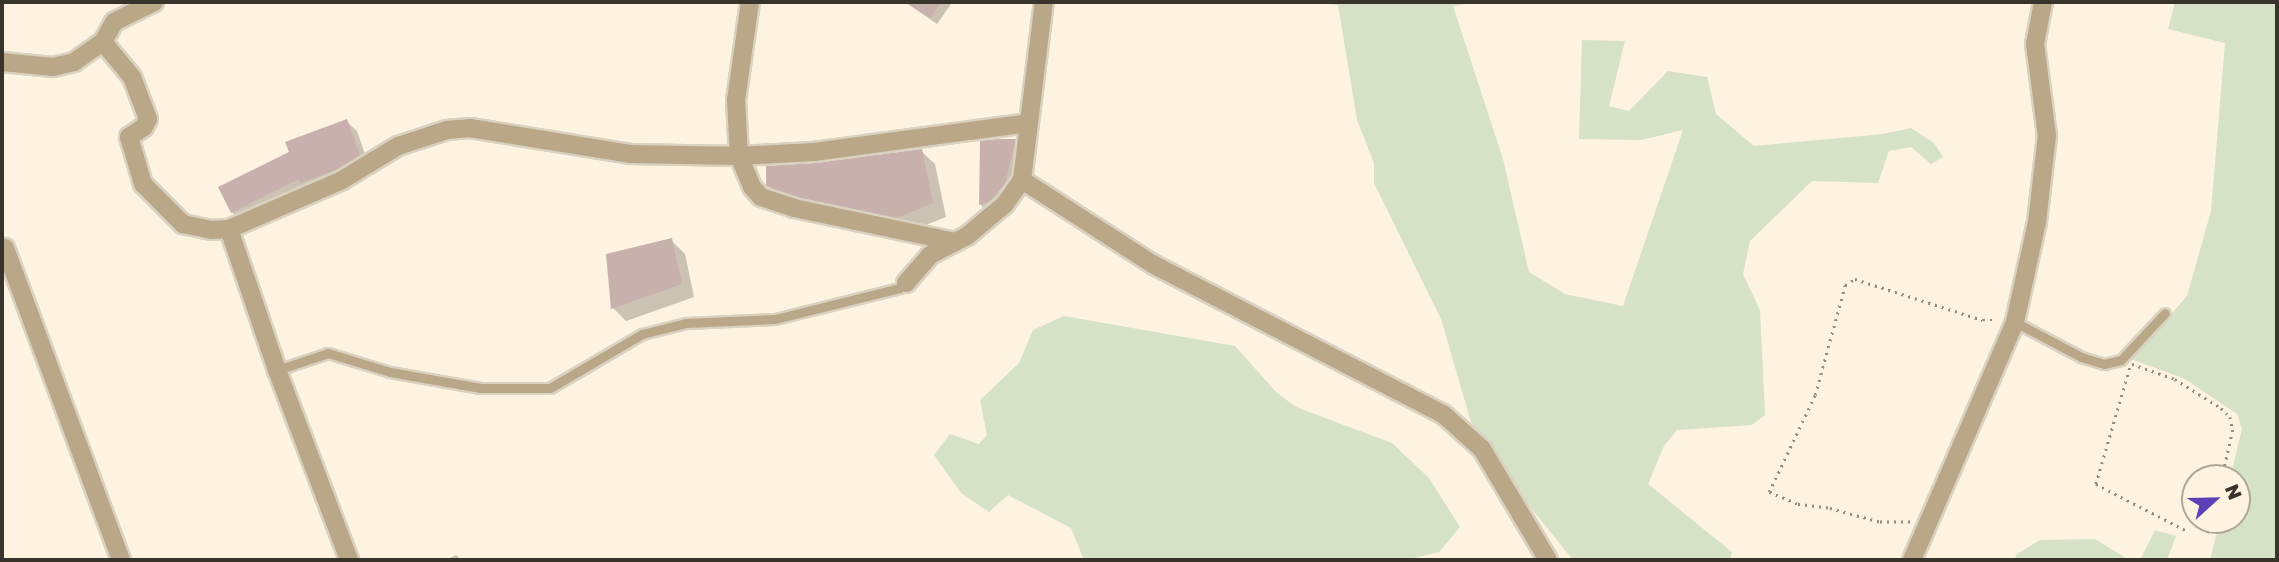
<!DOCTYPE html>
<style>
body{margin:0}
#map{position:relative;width:2279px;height:562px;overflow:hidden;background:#fef3e0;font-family:"Golos Text",sans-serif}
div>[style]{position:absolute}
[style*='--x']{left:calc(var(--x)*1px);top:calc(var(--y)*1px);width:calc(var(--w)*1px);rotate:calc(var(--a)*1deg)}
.green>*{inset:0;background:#d5e2c6}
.shadow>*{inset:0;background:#0003}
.building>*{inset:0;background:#c8b0ad}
.path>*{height:2.5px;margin-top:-1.25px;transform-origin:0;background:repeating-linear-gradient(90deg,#928b7e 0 2px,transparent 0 7px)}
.roads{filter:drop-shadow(2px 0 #dad1c0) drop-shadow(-2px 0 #dad1c0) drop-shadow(0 2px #dad1c0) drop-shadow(0 -2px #dad1c0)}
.lane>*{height:9px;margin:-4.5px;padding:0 4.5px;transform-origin:4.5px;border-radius:4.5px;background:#b9a788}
.street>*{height:18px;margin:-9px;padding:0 9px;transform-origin:9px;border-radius:9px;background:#b9a788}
span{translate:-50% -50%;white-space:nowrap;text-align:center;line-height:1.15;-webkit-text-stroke:6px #fef3e0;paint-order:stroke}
.frame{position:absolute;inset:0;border:4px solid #38342c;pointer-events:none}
.north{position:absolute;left:2181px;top:464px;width:70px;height:70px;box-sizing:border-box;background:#fef3e0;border:2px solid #afa798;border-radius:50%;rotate:68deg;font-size:19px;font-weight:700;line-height:28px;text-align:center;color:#38342c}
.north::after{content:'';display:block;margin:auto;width:24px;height:32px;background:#5c40b8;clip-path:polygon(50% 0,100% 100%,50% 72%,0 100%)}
</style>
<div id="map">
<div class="green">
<i style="clip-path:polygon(1294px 2px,1477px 2px,1453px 6px,1503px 159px,1529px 272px,1565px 294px,1623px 306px,1683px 130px,1641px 140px,1579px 139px,1582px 40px,1625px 41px,1609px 106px,1629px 111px,1668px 71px,1707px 77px,1716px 114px,1754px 146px,1883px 134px,1911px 128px,1934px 143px,1943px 157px,1931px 164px,1911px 147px,1889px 151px,1878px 183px,1812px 181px,1750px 241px,1743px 274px,1760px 310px,1765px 415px,1752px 425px,1677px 430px,1664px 446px,1648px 484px,1732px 552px,1730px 560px,1573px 560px,1531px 508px,1471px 422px,1441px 319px,1374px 183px,1374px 163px,1357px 120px,1338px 5px)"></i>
<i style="clip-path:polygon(2175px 2px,2277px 2px,2277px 560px,2210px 560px,2220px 520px,2237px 520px,2237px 478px,2230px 478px,2242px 429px,2237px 414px,2185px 379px,2131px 359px,2187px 296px,2211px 211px,2225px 43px,2168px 29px)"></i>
<i style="clip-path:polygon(1064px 316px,1235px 346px,1276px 392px,1296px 407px,1392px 443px,1429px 478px,1460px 527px,1439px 552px,1407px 560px,1084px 560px,1071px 528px,1008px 495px,989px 512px,961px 493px,934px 455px,950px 434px,979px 444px,987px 435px,980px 400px,1019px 363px,1033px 330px)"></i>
<i style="clip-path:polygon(2155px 530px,2176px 536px,2167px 560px,2140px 560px)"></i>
<i style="clip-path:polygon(2095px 539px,2129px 560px,2014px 560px,2017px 554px,2040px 540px)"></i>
</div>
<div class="shadow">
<i style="clip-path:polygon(905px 2px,950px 2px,951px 4px,937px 24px)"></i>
<i style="clip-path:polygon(346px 121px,357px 131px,369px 166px,242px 222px,232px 212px,291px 153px)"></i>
<i style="clip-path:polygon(1015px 141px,1025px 151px,1015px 194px,991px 215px,981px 205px,982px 143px)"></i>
<i style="clip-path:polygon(921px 151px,935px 164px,946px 217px,911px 231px,782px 199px,768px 185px,816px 165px)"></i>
<i style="clip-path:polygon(671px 240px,685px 254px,694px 297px,626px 321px,613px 308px)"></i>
<i style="clip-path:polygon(456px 555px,462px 560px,446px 560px)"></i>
</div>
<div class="building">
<i style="clip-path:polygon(905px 2px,942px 2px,930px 18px)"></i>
<i style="clip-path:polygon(347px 119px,360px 156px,339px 169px,300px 183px,299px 179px,231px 213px,218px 187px,289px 152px,285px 142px)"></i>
<i style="clip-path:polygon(998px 139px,1016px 139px,1005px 184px,989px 202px,979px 205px,980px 141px)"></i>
<i style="clip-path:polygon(922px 149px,933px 203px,897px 218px,797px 197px,766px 186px,766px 166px,815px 163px)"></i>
<i style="clip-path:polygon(672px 238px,682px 284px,611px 309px,606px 254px)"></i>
</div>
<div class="path">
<i style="--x:2132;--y:364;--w:46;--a:19.2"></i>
<i style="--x:2175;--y:379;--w:54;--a:32.2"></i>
<i style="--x:2221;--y:408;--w:13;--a:45"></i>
<i style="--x:2230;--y:417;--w:13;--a:77"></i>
<i style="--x:2233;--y:430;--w:49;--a:102.9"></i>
<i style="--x:2130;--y:368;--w:121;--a:106.3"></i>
<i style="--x:2096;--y:484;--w:102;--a:27.3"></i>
<i style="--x:1910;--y:522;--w:31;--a:180"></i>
<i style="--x:1879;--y:522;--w:53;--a:-164.6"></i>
<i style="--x:1828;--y:508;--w:31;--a:-173"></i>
<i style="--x:1797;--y:504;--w:30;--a:-157"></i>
<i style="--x:1769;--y:492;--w:107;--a:-64.6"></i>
<i style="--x:1815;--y:395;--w:114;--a:-74.7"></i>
<i style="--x:1845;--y:285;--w:12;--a:-31"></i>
<i style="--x:1855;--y:279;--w:134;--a:17.8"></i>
<i style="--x:1983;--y:320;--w:14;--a:0"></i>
<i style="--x:2207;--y:533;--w:14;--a:-73"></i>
</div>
<div class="roads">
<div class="lane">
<i style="--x:2015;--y:322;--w:75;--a:27.9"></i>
<i style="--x:2081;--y:357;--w:24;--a:17"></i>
<i style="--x:2104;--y:364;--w:17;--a:-13"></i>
<i style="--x:2121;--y:360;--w:64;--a:-46.9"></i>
<i style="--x:277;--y:370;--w:54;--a:-18.4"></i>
<i style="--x:328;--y:353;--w:65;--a:17"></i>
<i style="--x:390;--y:372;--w:92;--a:10"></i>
<i style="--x:481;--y:388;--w:69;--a:0"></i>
<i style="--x:550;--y:388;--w:107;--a:-30.4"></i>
<i style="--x:642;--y:334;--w:45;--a:-14"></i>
<i style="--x:686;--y:323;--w:89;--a:-2.6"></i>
<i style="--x:775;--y:319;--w:128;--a:-14"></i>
<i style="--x:899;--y:288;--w:9;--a:-36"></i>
</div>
<div class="street">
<i style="--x:750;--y:2;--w:99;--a:98.1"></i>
<i style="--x:736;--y:100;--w:56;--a:86.9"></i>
<i style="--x:739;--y:156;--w:34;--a:67"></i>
<i style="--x:752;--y:187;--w:13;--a:48"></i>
<i style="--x:761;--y:197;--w:35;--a:18"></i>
<i style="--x:794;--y:208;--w:165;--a:11.9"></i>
<i style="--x:103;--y:42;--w:45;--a:50.4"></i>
<i style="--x:132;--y:77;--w:45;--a:69.1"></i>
<i style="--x:148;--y:119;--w:9;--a:117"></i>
<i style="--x:144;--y:127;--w:18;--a:146"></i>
<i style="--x:129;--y:137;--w:49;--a:73.4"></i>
<i style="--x:143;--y:184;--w:57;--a:45"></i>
<i style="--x:183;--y:224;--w:29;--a:12"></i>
<i style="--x:211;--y:230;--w:18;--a:-3"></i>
<i style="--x:229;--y:229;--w:123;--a:-23.4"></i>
<i style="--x:342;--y:180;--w:66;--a:-31.3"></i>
<i style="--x:398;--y:146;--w:52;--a:-18.1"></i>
<i style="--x:447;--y:130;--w:23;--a:-5"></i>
<i style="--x:470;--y:128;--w:162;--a:9.2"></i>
<i style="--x:630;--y:154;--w:109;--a:1.1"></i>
<i style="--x:739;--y:156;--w:75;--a:-3.1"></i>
<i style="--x:814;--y:152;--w:216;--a:-7.7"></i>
<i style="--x:2;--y:62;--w:51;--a:5.6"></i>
<i style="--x:53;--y:67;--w:22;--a:-13"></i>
<i style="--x:74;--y:62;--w:35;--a:-35"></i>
<i style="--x:103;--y:42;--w:23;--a:-61"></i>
<i style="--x:114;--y:22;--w:45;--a:-26.6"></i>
<i style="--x:1022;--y:180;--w:157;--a:32.8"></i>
<i style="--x:1154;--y:265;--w:325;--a:27.3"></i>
<i style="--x:1443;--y:414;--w:52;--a:41.9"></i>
<i style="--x:1482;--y:449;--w:129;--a:59.3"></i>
<i style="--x:229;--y:229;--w:149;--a:71.2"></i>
<i style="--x:277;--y:370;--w:203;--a:69.2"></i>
<i style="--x:5;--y:248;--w:333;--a:69.6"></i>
<i style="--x:906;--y:283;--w:37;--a:-49"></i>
<i style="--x:930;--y:255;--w:42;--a:-27.2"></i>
<i style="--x:967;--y:236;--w:50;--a:-40.1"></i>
<i style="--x:1005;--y:204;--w:29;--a:-55"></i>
<i style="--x:1022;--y:180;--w:179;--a:-83"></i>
<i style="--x:1912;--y:560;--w:259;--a:-66.6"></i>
<i style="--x:2015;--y:322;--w:102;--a:-77.6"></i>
<i style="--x:2037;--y:222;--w:87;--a:-83.4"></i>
<i style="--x:2047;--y:136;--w:93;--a:-97.4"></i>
<i style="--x:2035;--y:44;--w:43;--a:-79.2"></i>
</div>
</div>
<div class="frame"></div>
<div class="north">N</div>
</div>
